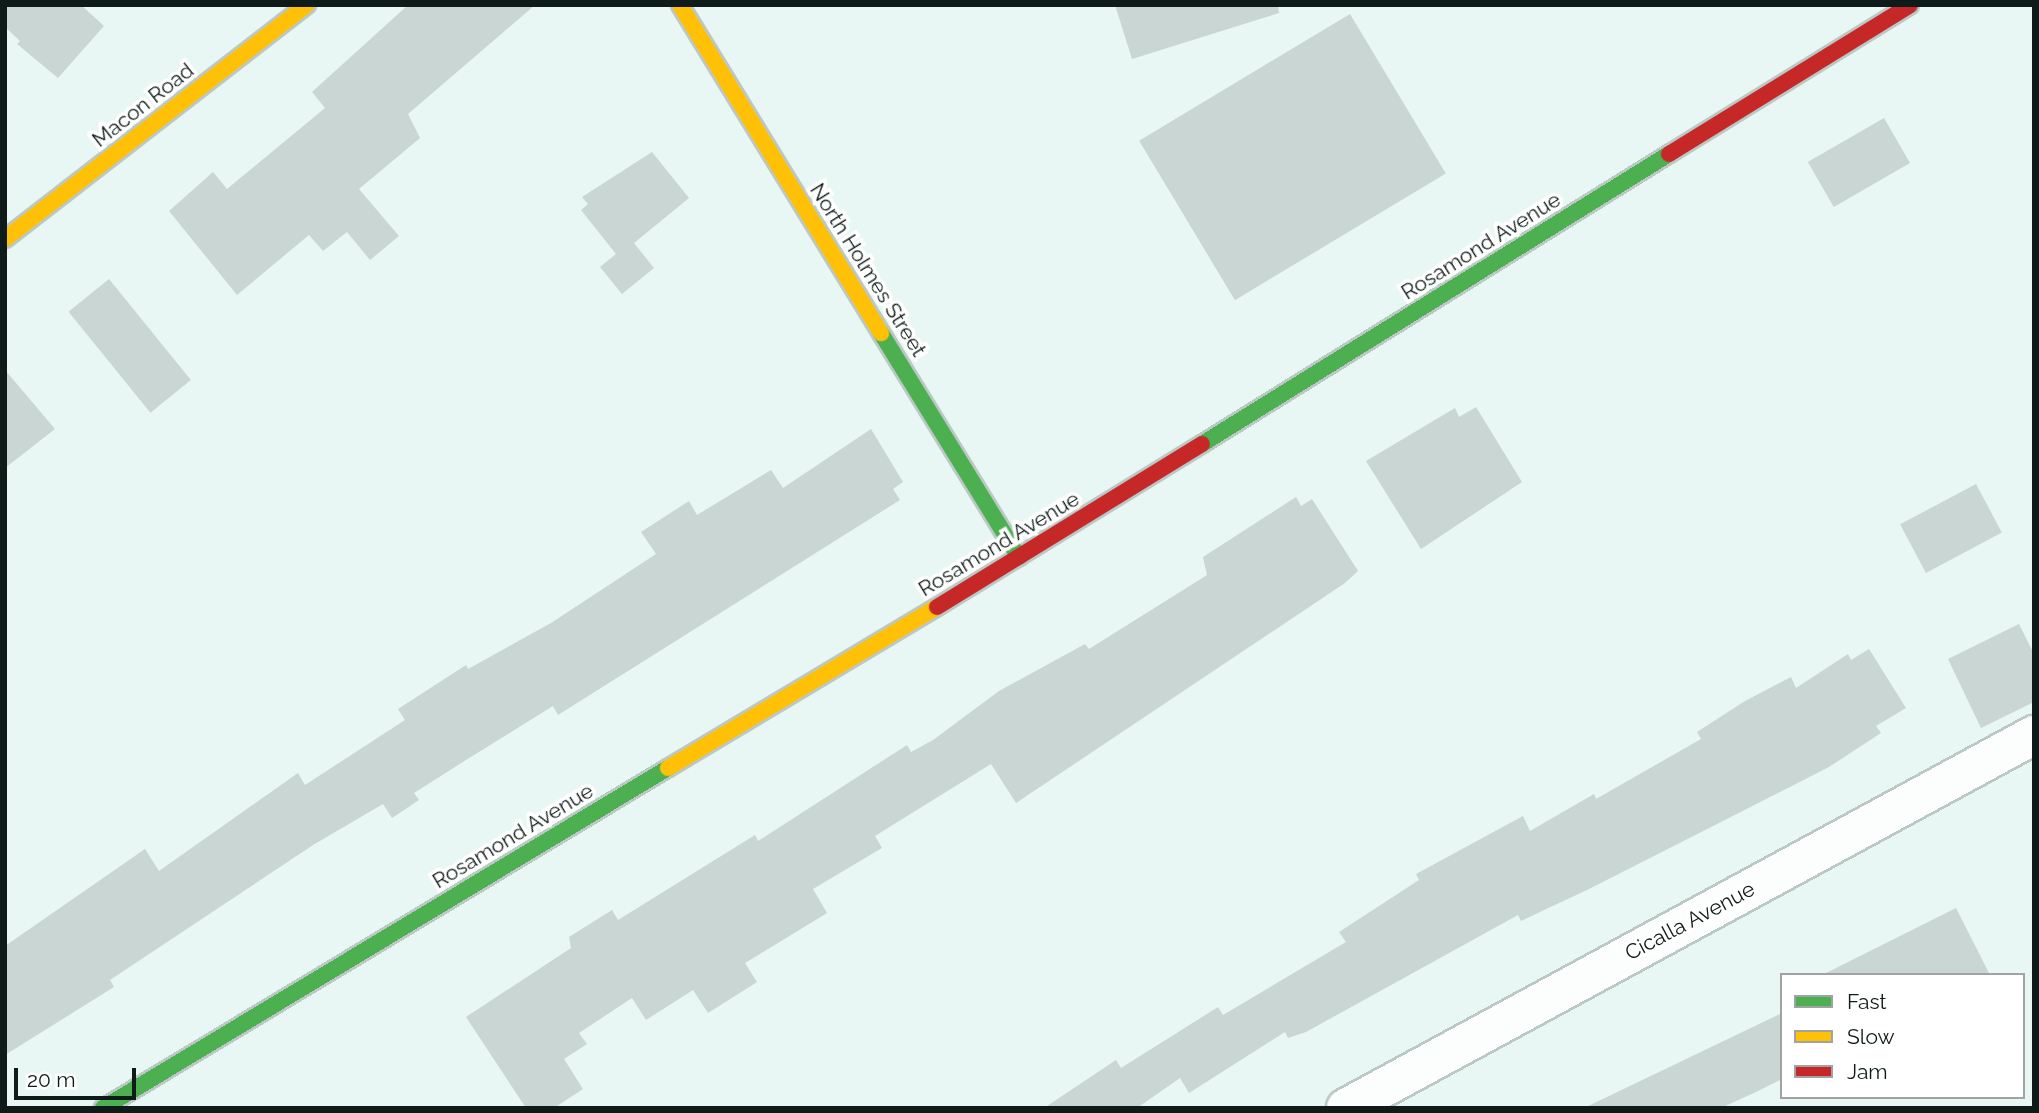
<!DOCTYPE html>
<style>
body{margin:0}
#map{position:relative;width:2039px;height:1113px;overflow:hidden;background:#e8f7f3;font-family:Raleway,sans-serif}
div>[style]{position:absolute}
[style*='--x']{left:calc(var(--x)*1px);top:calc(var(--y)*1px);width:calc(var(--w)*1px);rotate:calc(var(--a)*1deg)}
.building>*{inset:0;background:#c9d6d3;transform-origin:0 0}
.roads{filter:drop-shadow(2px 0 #bbc8c5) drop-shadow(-2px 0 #bbc8c5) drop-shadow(0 2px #bbc8c5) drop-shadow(0 -2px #bbc8c5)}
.street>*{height:38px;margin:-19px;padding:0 19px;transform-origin:19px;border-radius:19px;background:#fcfefd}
.fast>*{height:16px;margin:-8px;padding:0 8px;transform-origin:8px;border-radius:8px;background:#4caf50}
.slow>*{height:16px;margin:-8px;padding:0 8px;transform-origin:8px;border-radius:8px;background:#ffc107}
.jam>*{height:16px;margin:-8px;padding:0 8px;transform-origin:8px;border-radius:8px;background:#c62828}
span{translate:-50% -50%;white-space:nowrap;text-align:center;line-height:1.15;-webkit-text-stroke:7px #fff;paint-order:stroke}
.street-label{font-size:21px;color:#0f1b18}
.frame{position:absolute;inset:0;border:7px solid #0f1b18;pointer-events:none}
.legend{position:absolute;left:1780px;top:973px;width:245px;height:126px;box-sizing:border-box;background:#fff;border:2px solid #9fa4a3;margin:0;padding:9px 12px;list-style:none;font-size:21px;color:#0f1b18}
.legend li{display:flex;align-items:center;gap:14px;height:35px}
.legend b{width:35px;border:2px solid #9fa4a3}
.scale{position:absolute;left:14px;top:1068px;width:122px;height:32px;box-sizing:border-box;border:4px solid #0f1b18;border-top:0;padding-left:9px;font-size:21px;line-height:24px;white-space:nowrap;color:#0f1b18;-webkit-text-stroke:5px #fff;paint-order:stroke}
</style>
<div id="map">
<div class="building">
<i style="clip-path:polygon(5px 5px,81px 5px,104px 26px,58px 78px,17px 44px,20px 41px,5px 27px)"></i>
<i style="clip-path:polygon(408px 5px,535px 5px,408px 114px,420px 138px,359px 189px,399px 236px,370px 260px,347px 232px,323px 251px,309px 235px,237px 295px,169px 211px,213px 172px,227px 189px,325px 108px,312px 92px)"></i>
<i style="clip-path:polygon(1115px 5px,1278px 5px,1279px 13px,1132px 59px)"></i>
<i style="left:1350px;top:14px;width:186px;height:246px;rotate:59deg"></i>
<i style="left:1884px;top:118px;width:52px;height:88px;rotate:60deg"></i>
<i style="clip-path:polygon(652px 152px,689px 198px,634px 243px,654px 268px,622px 294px,600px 267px,616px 254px,581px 210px,588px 204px,582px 197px)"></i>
<i style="left:109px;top:279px;width:130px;height:52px;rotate:51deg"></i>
<i style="clip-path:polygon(5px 370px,55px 429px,5px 468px)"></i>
<i style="clip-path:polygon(1476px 407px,1522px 482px,1421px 549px,1366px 461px,1455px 408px,1459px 417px)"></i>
<i style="clip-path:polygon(871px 429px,903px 482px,893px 489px,900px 500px,558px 715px,553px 706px,466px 760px,414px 793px,419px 800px,392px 818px,383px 804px,313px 845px,110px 980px,114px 987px,5px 1055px,5px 946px,145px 849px,159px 871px,298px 773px,305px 785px,405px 720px,398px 709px,466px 665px,468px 669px,551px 623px,656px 554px,641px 532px,689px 501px,697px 515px,771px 470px,783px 488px)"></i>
<i style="left:1976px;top:484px;width:55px;height:86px;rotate:62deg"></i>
<i style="clip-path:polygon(1296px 497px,1301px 506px,1312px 499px,1358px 571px,1345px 583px,1016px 803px,991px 764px,875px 836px,882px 848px,813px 889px,827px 913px,745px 963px,757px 982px,708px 1013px,693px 990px,646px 1020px,632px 998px,579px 1033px,587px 1044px,564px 1059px,583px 1089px,554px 1108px,526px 1108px,466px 1017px,571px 948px,569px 937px,612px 910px,618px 920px,755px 835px,758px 841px,907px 745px,911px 752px,933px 740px,999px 691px,1085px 644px,1089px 649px,1207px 575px,1203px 557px)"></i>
<i style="clip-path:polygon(2019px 624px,2034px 654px,2034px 702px,1981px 728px,1948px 659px)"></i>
<i style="clip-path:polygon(1869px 649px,1906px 708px,1876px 726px,1881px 733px,1829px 767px,1589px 889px,1521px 921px,1518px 915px,1306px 1032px,1288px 1038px,1285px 1032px,1189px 1093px,1180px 1078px,1137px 1108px,1044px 1108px,1116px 1060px,1121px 1068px,1218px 1007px,1223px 1015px,1346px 942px,1339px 932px,1419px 880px,1416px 874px,1523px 816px,1530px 831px,1594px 794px,1596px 799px,1701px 739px,1697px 732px,1745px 701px,1791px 677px,1796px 688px,1848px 654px,1851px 660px)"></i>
<i style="clip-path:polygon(1956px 908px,1990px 975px,1822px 975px)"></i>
<i style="clip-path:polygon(1782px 1013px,1782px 1079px,1758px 1091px,1721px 1108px,1584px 1108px)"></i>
</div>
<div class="roads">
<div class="street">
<i style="--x:1346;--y:1108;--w:783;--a:-28.46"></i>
</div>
<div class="fast">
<i style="--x:881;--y:333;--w:263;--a:58.4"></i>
<i style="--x:1202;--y:444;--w:550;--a:-31.84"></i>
<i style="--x:103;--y:1108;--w:659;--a:-31.04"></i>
</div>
<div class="slow">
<i style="--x:680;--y:5;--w:385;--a:58.5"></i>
<i style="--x:5;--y:239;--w:382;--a:-37.8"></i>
<i style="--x:668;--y:768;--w:313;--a:-30.9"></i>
</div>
<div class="jam">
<i style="--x:1669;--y:154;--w:283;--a:-31.7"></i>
<i style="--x:937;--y:607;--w:311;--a:-31.6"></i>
</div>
</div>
<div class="street-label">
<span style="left:143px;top:105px;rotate:-38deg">Macon Road</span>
<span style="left:1481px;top:246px;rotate:-32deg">Rosamond Avenue</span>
<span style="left:868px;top:270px;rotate:58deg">North Holmes Street</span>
<span style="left:999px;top:544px;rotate:-31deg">Rosamond Avenue</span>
<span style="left:513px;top:836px;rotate:-31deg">Rosamond Avenue</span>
<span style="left:1690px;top:921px;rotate:-28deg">Cicalla Avenue</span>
</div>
<div class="frame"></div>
<ul class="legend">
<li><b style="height:9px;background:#4caf50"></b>Fast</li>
<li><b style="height:9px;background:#ffc107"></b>Slow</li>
<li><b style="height:9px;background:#c62828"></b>Jam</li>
</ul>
<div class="scale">20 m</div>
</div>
